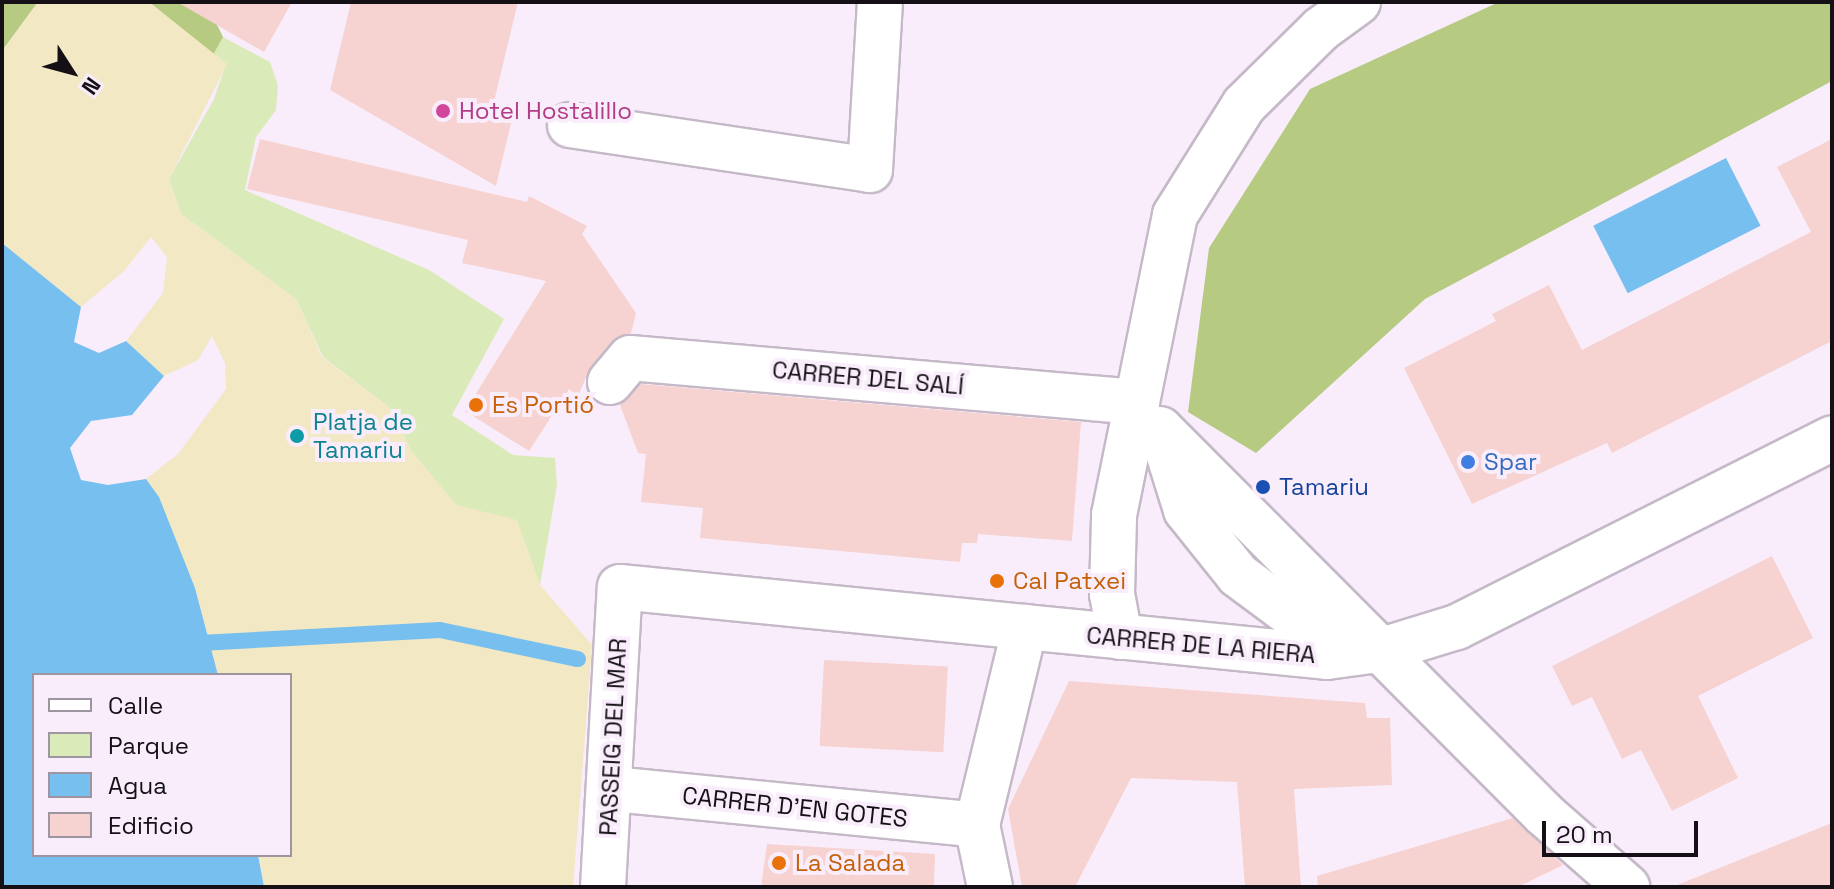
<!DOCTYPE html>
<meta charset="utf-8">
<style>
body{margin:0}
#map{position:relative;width:1834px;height:889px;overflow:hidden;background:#f9edfc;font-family:"Space Grotesk",sans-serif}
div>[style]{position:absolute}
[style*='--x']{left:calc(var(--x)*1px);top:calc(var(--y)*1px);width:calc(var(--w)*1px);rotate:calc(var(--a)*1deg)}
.green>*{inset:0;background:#dbeab9}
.forest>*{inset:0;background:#b6ca82}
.sand>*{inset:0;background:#f2e8c3}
.water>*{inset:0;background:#77bfee;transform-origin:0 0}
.stream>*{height:16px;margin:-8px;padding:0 8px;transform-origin:8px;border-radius:8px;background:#77bfee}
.building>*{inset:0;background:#f6d3d0;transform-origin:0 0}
.roads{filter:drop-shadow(2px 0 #c5b9c8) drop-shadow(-2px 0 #c5b9c8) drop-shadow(0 2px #c5b9c8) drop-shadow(0 -2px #c5b9c8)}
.minor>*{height:44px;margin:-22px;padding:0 22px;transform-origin:22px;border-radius:22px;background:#fff}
.dots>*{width:22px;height:22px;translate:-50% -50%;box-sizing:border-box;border:4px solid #f9edfc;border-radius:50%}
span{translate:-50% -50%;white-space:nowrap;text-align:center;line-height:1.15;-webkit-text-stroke:8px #f9edfc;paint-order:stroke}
.hotel-label{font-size:24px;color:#b23c85}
.left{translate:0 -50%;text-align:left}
.street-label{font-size:24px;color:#141015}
.food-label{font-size:24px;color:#c56008}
.culture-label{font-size:24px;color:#0d838f}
.shop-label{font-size:24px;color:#366cbe}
.transit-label{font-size:24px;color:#164399}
.frame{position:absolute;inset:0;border:4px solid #141015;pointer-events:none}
.legend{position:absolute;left:32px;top:673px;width:260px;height:184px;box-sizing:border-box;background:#f9edfc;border:2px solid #9d95a0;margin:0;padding:10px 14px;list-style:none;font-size:24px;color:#141015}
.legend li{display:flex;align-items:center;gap:16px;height:40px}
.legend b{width:40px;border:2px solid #9d95a0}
.north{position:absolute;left:32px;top:32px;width:80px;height:80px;-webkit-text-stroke:6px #f9edfc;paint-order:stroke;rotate:126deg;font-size:22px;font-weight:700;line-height:32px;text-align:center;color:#141015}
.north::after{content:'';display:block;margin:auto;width:28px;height:36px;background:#141015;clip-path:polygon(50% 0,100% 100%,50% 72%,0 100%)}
.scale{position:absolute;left:1542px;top:821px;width:156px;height:36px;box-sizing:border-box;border:4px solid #141015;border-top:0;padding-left:10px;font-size:24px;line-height:28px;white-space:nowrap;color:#141015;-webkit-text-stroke:6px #f9edfc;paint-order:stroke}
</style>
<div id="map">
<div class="green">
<i style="clip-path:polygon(223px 37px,270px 62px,278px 85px,276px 110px,256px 137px,245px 190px,429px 270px,504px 319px,452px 415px,513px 455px,555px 458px,557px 485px,540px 585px,517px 521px,456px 505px,412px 452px,389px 407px,323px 357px,296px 299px,181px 214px,169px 179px,214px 99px,226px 64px,213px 55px)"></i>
</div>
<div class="forest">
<i style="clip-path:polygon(2px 2px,38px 2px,2px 51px)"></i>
<i style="clip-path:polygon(149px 2px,206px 2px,223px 37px,213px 55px)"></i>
<i style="clip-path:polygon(1499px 2px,1832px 2px,1832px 81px,1425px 299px,1256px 453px,1188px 412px,1209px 248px,1310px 89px)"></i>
</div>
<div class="sand">
<i style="clip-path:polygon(38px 2px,149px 2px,227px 64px,169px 179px,181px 214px,296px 299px,322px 357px,389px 407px,412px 452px,456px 505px,517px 520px,540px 585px,592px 645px,573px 887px,264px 887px,258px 855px,290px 855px,290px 675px,218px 675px,195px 588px,146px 479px,178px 454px,226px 389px,225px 363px,212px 336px,198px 360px,164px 376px,126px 341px,163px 293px,167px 257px,151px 237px,124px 271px,81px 307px,2px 243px,2px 51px)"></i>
</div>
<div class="water">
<i style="left:1726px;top:158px;width:76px;height:149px;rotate:63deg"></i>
<i style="clip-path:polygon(2px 243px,81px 307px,74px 342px,99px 353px,126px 341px,164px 376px,132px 415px,91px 421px,70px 448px,81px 480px,108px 485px,146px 479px,159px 497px,195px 588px,218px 675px,34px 675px,34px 855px,258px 855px,264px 887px,2px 887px)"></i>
</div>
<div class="stream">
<i style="--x:200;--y:643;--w:240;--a:-3.1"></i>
<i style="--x:440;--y:630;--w:141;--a:11.9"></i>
</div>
<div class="building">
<i style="clip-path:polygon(177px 2px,292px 2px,264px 52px)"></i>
<i style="clip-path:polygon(351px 2px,518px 2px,491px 114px,512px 119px,496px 186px,330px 90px)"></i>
<i style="clip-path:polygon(260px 139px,527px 202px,529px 196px,587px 226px,582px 234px,636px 313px,631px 333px,611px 342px,591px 366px,578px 396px,569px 389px,529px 451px,465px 411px,546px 281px,462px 263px,468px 240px,247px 189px)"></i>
<i style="clip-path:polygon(1832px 139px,1832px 341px,1612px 453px,1607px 443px,1472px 504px,1404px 368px,1496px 321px,1492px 314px,1549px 285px,1582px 350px,1811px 232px,1777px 167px)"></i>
<i style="clip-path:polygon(641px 384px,1081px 422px,1072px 541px,978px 534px,977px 543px,962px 543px,960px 562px,700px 538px,703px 508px,641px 502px,646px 454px,638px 453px,620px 405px)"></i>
<i style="clip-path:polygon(1772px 556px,1813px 638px,1698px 696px,1738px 778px,1672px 811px,1641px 750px,1622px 759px,1592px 697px,1572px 706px,1552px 666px)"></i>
<i style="left:824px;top:660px;width:124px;height:86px;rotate:3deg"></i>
<i style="clip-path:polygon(1069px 681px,1365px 703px,1367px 718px,1390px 718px,1392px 785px,1294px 789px,1301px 887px,1245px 887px,1237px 782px,1131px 778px,1075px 887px,1022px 887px,1008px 809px)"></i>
<i style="clip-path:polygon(1513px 818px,1563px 865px,1518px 887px,1318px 887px,1317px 876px)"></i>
<i style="clip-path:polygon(1832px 823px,1832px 887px,1678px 887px,1677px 885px)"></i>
<i style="clip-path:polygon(767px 844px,935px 854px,934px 887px,761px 887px)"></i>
</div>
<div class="roads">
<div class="minor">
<i style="--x:570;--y:125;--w:303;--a:8.5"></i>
<i style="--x:870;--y:170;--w:168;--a:-86.6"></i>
<i style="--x:610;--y:382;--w:31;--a:-50"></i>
<i style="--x:630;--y:358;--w:509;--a:4.96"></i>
<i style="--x:1160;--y:429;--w:544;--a:45.07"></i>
<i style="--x:1544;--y:814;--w:111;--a:41.3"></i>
<i style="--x:1161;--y:430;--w:84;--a:72.6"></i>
<i style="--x:1186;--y:510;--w:83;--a:51.3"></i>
<i style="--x:1238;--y:575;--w:84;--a:36.7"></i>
<i style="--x:1305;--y:625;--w:60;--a:20.6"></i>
<i style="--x:1120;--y:637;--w:44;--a:-100.5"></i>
<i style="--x:1112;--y:594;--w:79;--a:-88.5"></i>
<i style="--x:1114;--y:515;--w:306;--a:-78.5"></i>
<i style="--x:1175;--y:215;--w:130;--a:-57.9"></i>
<i style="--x:1244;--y:105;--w:108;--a:-44.6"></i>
<i style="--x:1321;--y:29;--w:46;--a:-36.1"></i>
<i style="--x:613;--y:789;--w:366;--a:5.6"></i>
<i style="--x:603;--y:887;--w:300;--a:-86.8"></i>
<i style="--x:620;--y:587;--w:710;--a:5.65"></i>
<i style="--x:1327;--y:657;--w:59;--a:-7.9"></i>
<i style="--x:1385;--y:649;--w:75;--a:-17"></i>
<i style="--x:1457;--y:627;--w:420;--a:-26.7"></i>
<i style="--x:990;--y:887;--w:63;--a:-101.8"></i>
<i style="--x:977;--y:825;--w:204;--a:-76.4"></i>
</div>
</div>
<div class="dots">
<i style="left:443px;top:111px;background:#d1479c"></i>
<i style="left:476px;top:405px;background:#e8710a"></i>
<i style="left:297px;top:436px;background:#0f9aa8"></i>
<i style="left:1468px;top:462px;background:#3f7fe0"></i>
<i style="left:1263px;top:487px;background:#1a4fb4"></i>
<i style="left:997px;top:581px;background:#e8710a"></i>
<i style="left:779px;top:863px;background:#e8710a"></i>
</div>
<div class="hotel-label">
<span class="left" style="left:459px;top:111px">Hotel Hostalillo</span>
</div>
<div class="street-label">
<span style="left:868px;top:378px;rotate:5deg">CARRER DEL SALÍ</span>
<span style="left:1201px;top:645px;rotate:5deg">CARRER DE LA RIERA</span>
<span style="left:613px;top:737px;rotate:-87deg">PASSEIG DEL MAR</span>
<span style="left:795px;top:807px;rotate:6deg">CARRER D'EN GOTES</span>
</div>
<div class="food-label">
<span class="left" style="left:492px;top:405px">Es Portió</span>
<span class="left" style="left:1013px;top:581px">Cal Patxei</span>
<span class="left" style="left:795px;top:863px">La Salada</span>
</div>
<div class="culture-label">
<span class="left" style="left:313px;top:436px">Platja de<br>Tamariu</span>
</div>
<div class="shop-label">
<span class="left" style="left:1484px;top:462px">Spar</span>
</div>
<div class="transit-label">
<span class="left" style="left:1279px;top:487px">Tamariu</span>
</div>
<div class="frame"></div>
<ul class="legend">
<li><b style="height:10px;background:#fff"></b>Calle</li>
<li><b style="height:22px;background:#dbeab9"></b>Parque</li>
<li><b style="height:22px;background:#77bfee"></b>Agua</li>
<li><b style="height:22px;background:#f6d3d0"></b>Edificio</li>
</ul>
<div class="north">N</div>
<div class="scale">20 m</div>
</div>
